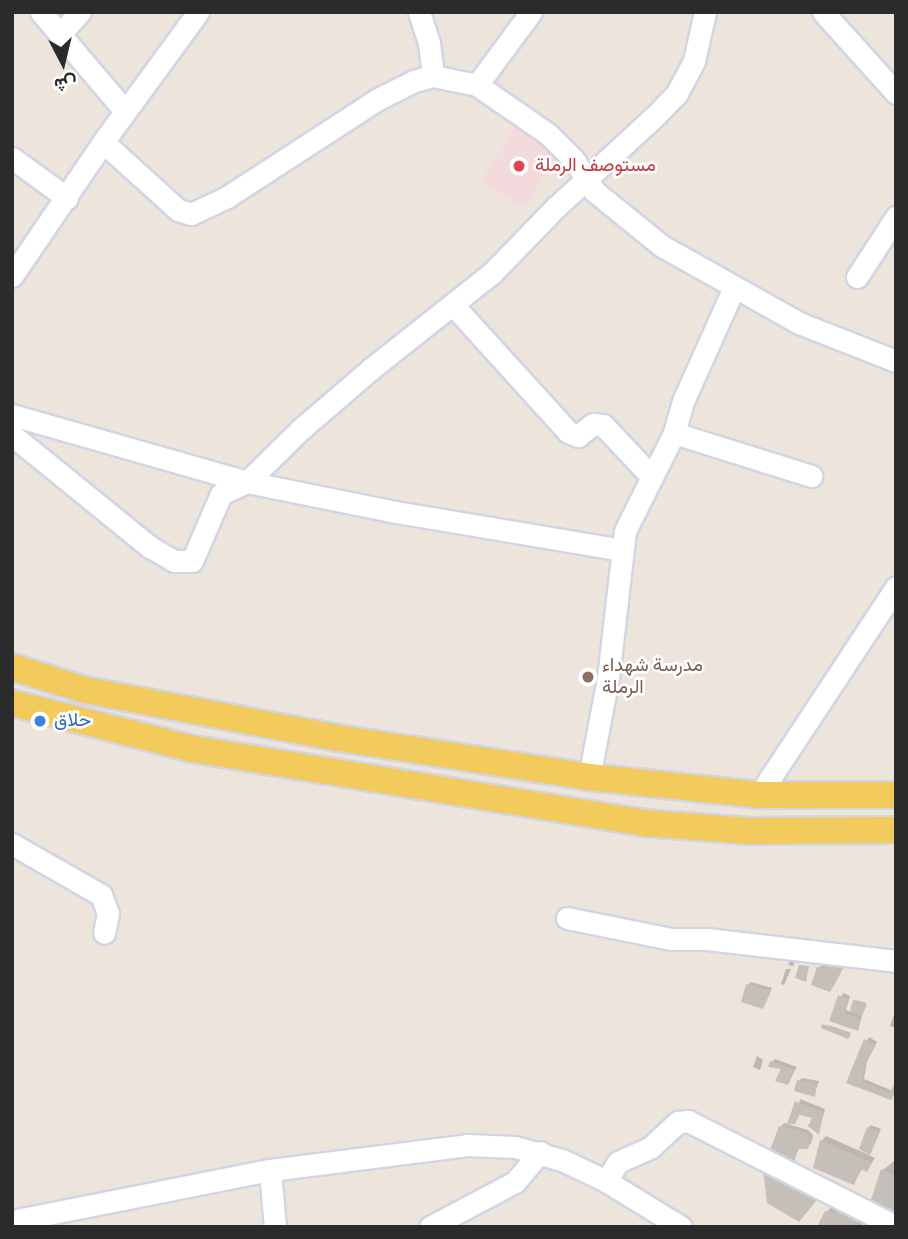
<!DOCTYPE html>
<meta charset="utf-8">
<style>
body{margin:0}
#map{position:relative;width:908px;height:1239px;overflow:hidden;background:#ede5dc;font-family:Signika,Vazirmatn,sans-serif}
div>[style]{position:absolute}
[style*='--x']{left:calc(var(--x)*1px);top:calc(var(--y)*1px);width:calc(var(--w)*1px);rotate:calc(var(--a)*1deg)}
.medical>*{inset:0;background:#f3dadc;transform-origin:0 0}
.shadow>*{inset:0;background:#0003}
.building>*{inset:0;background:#c5bfb9}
.roads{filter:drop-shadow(2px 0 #d2d5e3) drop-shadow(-2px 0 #d2d5e3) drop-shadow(0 2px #d2d5e3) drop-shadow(0 -2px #d2d5e3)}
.minor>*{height:21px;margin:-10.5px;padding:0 10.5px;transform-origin:10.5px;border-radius:10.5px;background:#fff}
.major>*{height:26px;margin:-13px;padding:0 13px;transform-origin:13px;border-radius:13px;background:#f2cb5c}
.dots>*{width:19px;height:19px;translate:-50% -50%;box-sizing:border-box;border:4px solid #fff;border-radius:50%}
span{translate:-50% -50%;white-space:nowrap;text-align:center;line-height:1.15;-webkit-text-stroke:5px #fff;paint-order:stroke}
.health-label{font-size:19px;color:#be3a42}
.left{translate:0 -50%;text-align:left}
.education-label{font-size:19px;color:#785e54}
.shop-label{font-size:19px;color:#366cbe}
.frame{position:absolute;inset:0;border:14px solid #2b2b2b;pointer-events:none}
.north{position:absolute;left:28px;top:28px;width:70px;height:70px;-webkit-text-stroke:5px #fff;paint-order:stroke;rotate:173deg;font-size:19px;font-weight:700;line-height:28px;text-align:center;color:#2b2b2b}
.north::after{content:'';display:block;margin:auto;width:24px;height:32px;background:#2b2b2b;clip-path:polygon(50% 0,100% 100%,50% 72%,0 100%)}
</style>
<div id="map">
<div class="medical">
<i style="left:516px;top:126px;width:51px;height:65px;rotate:33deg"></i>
</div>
<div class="shadow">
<i style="clip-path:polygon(791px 959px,795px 961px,793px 966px,788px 965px)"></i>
<i style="clip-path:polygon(845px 964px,833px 987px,830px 990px,819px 968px,822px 965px)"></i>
<i style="clip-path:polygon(786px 969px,791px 969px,784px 985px,781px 984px)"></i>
<i style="clip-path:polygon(751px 982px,772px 988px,763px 1007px,748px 985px)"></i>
<i style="clip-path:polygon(843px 993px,850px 996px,846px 1010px,851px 1012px,855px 1000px,866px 1003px,858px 1029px,831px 1020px)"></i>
<i style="clip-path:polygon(896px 1008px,896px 1028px,890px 1026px)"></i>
<i style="clip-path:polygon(825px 1024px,851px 1033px,848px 1037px)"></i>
<i style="clip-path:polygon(869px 1037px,877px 1042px,867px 1060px,864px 1079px,893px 1091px,893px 1095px,848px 1082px)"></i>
<i style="clip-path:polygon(757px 1056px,763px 1060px,760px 1070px,753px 1067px)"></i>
<i style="clip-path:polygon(775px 1059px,797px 1067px,787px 1083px,783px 1068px,772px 1062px)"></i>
<i style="clip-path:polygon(802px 1078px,819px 1081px,814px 1095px,799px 1081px)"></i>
<i style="clip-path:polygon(800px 1099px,825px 1109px,819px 1132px,815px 1117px,800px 1113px,795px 1123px)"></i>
<i style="clip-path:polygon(784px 1123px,808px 1130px,813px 1135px,811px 1144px,800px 1147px,793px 1159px,781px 1127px)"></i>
<i style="clip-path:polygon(871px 1125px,881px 1129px,867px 1154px,875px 1158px,867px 1170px,863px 1168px,853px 1183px,821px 1141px,826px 1136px,867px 1154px,868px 1128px)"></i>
<i style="clip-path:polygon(894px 1161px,896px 1161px,896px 1211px,883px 1170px)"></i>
<i style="clip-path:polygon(765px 1170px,820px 1195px,804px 1215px)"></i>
<i style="clip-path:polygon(831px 1207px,839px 1209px,865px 1221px,860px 1227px,826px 1213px)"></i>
</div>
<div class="building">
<i style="clip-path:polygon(799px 965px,809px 966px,806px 982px,795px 978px)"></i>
<i style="clip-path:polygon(817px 967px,844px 967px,830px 992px,811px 985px)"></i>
<i style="clip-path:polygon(746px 984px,771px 991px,763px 1009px,741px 1002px)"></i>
<i style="clip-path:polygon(838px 995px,849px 999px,844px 1013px,861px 1020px,858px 1031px,829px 1021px)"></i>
<i style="clip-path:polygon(853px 1000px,867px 1004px,862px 1016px,850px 1011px)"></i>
<i style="clip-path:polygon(822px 1024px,851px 1034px,848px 1039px,821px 1028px)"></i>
<i style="clip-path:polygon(864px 1039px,876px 1045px,865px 1065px,862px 1082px,890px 1093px,896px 1079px,896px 1092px,891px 1100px,846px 1083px)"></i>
<i style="clip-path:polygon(770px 1061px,795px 1070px,788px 1085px,775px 1081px,781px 1069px,768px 1067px)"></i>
<i style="clip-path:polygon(797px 1080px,817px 1084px,815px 1097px,794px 1091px)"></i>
<i style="clip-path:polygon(795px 1101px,823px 1112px,819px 1135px,808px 1126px,812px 1118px,799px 1115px,795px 1124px,787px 1124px)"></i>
<i style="clip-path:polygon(779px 1126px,805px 1132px,811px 1139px,808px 1149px,798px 1149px,794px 1162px,770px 1150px)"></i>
<i style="clip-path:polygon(867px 1127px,880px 1132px,870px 1155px,859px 1149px)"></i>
<i style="clip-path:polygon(820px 1140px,872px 1163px,867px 1172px,861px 1169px,854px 1185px,813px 1168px)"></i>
<i style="clip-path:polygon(763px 1169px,816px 1201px,799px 1222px,767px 1203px)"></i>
<i style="clip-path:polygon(881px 1169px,896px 1176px,896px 1213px,871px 1200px)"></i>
<i style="clip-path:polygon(838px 1207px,863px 1219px,858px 1223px,861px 1227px,817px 1227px,825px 1211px,835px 1213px)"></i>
</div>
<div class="roads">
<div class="minor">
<i style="--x:41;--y:12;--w:130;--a:49.7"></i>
<i style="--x:419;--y:12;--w:33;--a:72"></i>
<i style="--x:429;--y:43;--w:33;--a:83"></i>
<i style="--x:823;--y:12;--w:109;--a:48"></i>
<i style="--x:60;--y:34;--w:30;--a:-48"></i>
<i style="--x:477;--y:85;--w:91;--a:-53.5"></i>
<i style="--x:103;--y:142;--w:101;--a:42.2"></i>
<i style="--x:178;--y:210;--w:14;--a:17"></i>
<i style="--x:191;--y:214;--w:40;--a:-25"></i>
<i style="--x:227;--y:197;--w:180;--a:-33"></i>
<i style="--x:378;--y:99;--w:40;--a:-26.6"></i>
<i style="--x:414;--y:81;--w:20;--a:-15"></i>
<i style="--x:433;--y:76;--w:45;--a:11.6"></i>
<i style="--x:477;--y:85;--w:86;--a:34.6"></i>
<i style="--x:548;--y:134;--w:37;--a:45"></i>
<i style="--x:574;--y:160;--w:37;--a:57"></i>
<i style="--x:594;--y:191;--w:87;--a:39"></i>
<i style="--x:662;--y:246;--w:157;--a:29.3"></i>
<i style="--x:799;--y:323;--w:104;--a:21.4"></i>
<i style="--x:12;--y:158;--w:68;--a:36"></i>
<i style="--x:12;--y:276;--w:162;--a:-55.8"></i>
<i style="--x:103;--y:142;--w:161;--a:-53.8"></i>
<i style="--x:857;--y:277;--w:72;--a:-57"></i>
<i style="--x:453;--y:305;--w:171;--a:47.8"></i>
<i style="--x:568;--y:432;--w:11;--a:22"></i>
<i style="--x:578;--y:436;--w:19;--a:-39"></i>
<i style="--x:593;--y:424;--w:10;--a:6"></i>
<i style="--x:603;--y:425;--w:69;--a:46.8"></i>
<i style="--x:12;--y:415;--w:244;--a:15.9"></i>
<i style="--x:247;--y:482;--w:152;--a:11.4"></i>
<i style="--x:396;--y:512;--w:229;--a:9.5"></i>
<i style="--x:674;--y:433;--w:144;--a:17.4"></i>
<i style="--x:12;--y:435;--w:178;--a:39.1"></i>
<i style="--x:150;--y:547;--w:28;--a:30"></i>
<i style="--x:174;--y:561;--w:18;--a:0"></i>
<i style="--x:192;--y:561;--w:73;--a:-66.6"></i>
<i style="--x:221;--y:494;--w:29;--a:-25"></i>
<i style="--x:247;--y:482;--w:76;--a:-44.5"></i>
<i style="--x:301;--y:429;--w:94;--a:-40.7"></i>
<i style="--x:372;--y:368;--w:153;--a:-38.4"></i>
<i style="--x:492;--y:273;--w:92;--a:-45.9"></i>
<i style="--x:556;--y:207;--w:137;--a:-42.6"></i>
<i style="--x:657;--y:114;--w:29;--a:-46"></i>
<i style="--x:677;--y:93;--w:36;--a:-62"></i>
<i style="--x:694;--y:61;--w:50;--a:-77.3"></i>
<i style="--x:589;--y:777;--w:101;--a:-79.1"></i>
<i style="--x:608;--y:678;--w:148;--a:-83.4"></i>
<i style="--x:625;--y:531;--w:110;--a:-63.4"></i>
<i style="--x:674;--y:433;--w:35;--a:-74"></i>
<i style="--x:684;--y:399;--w:122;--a:-65.8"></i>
<i style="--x:759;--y:795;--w:249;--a:-56.6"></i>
<i style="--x:12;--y:844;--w:103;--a:29.8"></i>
<i style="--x:101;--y:895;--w:19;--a:69"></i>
<i style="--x:108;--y:913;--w:20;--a:101"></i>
<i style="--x:567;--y:918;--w:106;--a:11.4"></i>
<i style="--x:671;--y:939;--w:36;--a:0"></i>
<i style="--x:707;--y:939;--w:190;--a:6.6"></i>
<i style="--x:270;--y:1170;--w:57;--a:85"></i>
<i style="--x:606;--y:1181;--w:22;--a:-58"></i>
<i style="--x:618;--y:1162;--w:36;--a:-24"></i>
<i style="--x:651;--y:1147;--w:37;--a:-43"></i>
<i style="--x:678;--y:1122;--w:10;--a:-6"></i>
<i style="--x:688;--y:1121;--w:232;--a:26.9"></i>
<i style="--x:12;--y:1221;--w:263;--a:-11.2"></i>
<i style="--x:270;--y:1170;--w:199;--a:-7.2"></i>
<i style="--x:467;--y:1145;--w:48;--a:2.4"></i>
<i style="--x:515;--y:1147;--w:49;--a:15.5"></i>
<i style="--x:562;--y:1160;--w:49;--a:25.5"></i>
<i style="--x:606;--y:1181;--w:88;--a:31.5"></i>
<i style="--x:430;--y:1227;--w:96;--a:-27.9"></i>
<i style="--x:515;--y:1182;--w:39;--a:-50"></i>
</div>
<div class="major">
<i style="--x:12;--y:667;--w:77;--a:17.5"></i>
<i style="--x:85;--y:690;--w:258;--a:10.7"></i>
<i style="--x:338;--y:738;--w:254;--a:8.8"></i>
<i style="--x:589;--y:777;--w:171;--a:6"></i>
<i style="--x:759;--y:795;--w:137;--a:0"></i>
<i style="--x:12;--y:703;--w:187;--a:14.3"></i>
<i style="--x:193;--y:749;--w:457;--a:9.3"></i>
<i style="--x:644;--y:823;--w:106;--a:4.3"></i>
<i style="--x:750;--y:831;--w:146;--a:-0.4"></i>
</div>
</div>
<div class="dots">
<i style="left:519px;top:166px;background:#e0444e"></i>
<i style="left:588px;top:677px;background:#8d6e63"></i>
<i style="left:40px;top:721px;background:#3f7fe0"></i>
</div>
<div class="health-label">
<span class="left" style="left:535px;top:166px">مستوصف الرملة</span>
</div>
<div class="education-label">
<span class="left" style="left:602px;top:677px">مدرسة شهداء<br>الرملة</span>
</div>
<div class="shop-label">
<span class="left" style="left:54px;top:721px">حلاق</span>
</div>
<div class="frame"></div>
<div class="north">ش</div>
</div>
